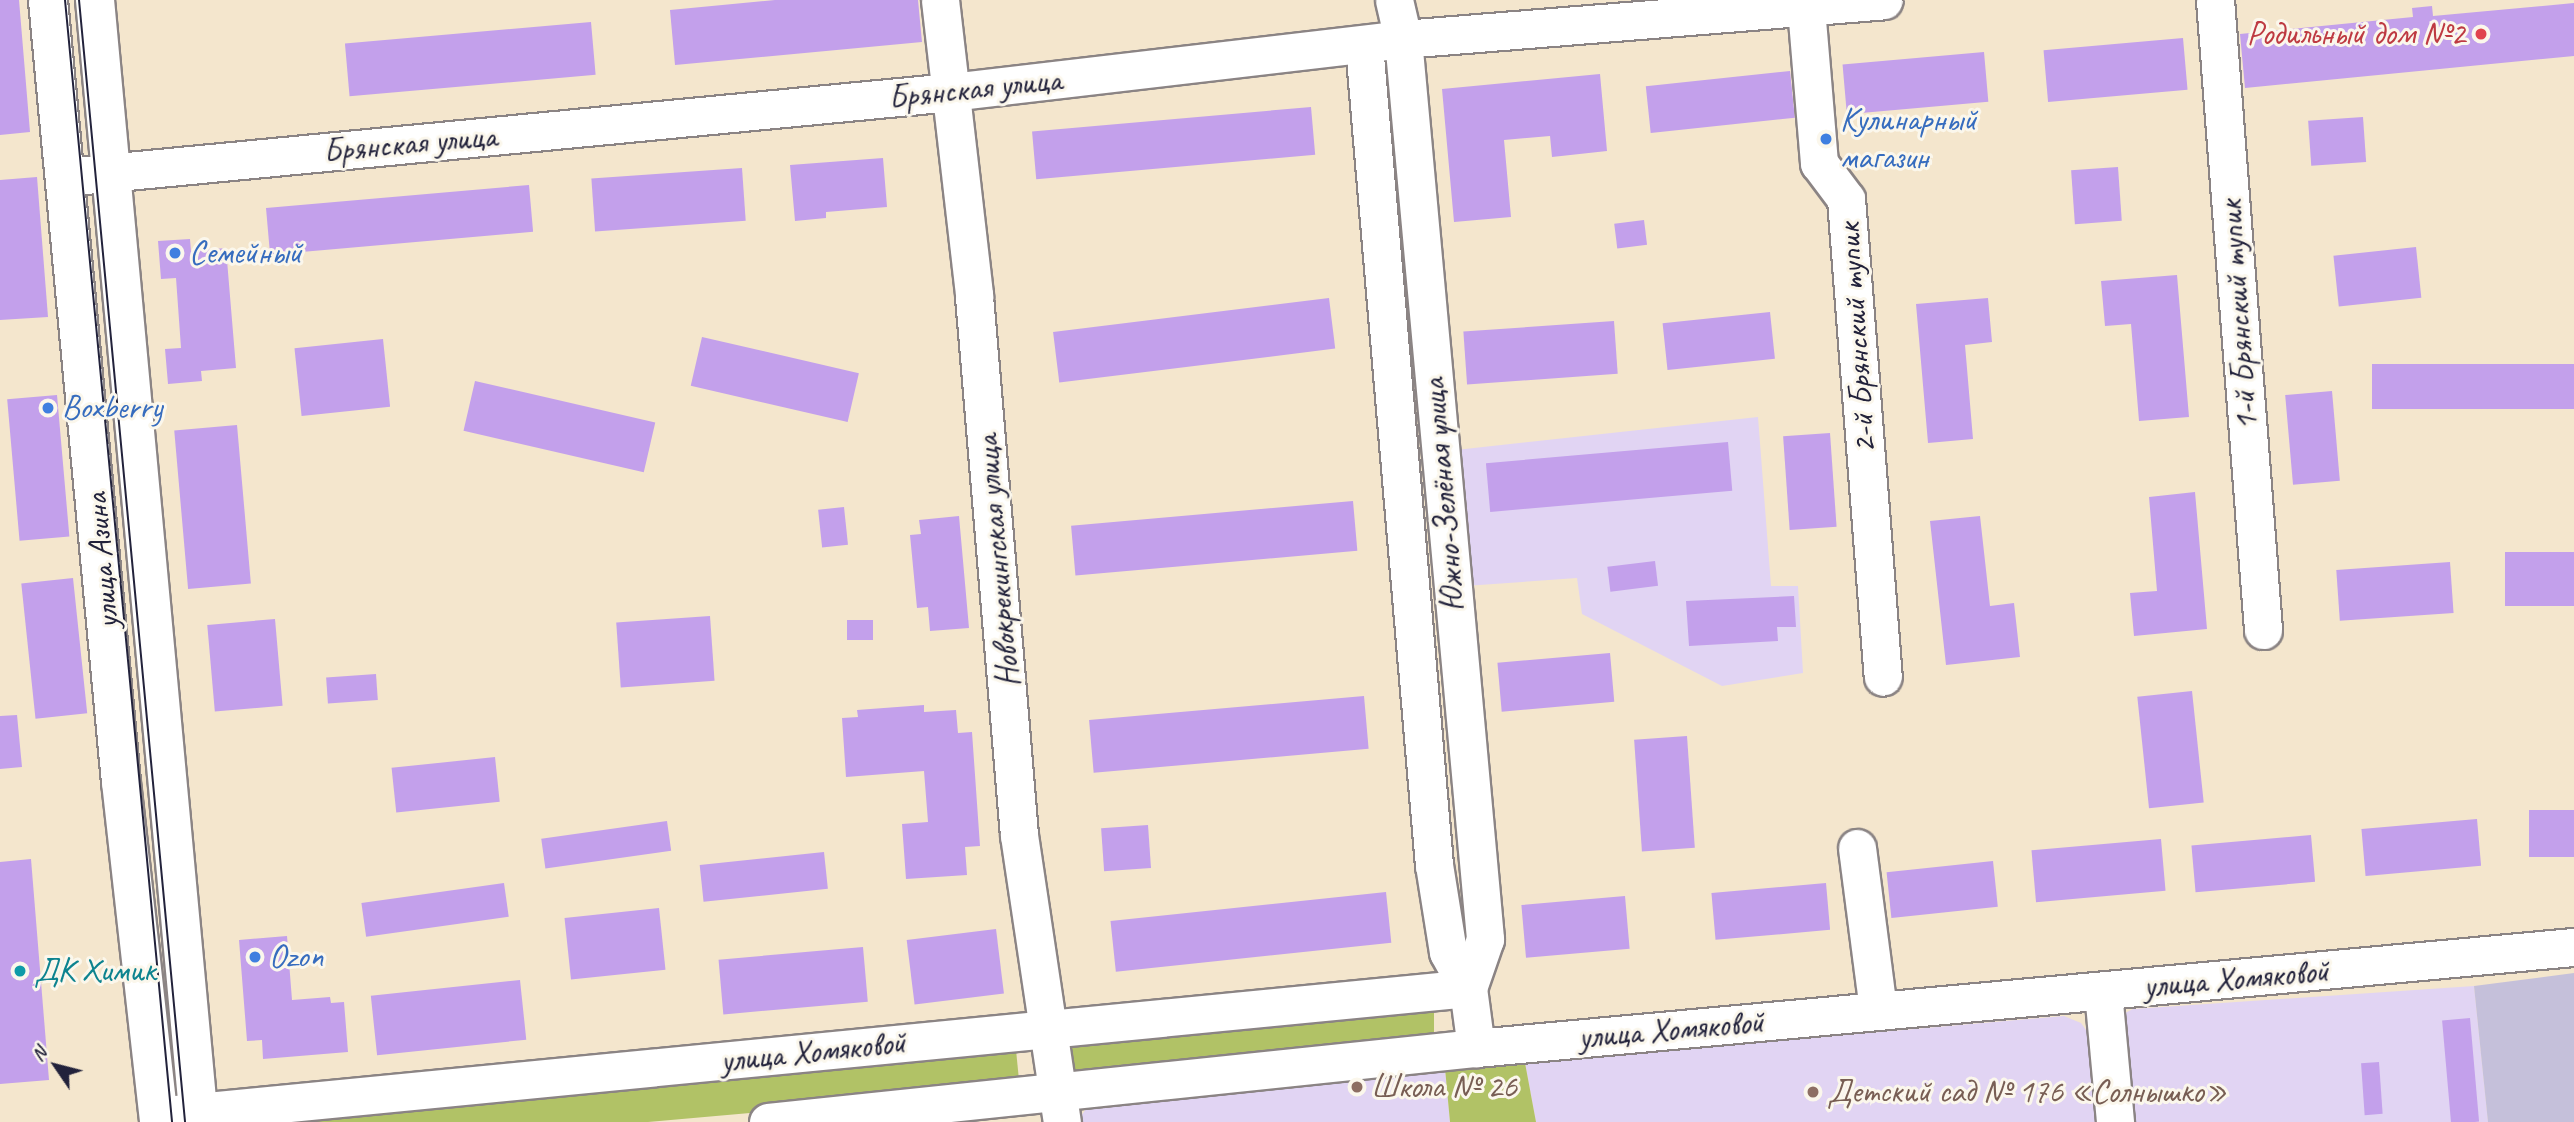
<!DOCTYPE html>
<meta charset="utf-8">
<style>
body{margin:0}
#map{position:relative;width:2574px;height:1122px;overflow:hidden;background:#f4e6cd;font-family:Caveat,sans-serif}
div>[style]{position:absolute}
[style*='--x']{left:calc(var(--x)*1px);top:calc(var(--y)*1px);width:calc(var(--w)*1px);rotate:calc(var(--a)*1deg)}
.built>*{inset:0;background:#e1d4f3}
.industrial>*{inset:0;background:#c5c0da}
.green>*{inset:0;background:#b1c266}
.building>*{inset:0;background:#c3a0eb;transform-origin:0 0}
.roads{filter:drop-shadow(2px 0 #8b8484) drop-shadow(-2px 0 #8b8484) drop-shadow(0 2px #8b8484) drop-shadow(0 -2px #8b8484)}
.minor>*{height:37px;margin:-18.5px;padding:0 18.5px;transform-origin:18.5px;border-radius:18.5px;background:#fff}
.major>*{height:38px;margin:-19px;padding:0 19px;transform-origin:19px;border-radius:19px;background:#fff}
.tram>*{height:2px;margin:-1px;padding:0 1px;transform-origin:1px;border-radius:1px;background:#22223b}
.dots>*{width:19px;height:19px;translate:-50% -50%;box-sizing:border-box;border:4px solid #fbf7ec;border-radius:50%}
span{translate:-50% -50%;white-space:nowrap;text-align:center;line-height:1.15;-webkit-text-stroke:6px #fbf7ec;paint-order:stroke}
.health-label{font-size:33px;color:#be3a42}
.right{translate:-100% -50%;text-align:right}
.street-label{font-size:33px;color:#22223b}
.shop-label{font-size:33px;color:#366cbe}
.left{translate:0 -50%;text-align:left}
.culture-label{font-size:33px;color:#0d838f}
.education-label{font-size:33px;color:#785e54}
.north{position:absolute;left:21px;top:1031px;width:70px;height:70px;-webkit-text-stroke:5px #fbf7ec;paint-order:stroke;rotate:305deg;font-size:19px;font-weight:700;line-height:28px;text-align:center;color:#22223b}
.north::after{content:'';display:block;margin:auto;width:24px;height:32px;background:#22223b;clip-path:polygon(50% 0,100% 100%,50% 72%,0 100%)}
</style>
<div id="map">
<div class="built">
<i style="clip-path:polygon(1758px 417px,1771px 586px,1798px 586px,1803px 673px,1722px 686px,1582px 614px,1577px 578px,1465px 586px,1456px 450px)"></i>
<i style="clip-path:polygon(2474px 986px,2488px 1122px,2126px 1122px,2123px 1014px,2133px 1009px)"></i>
<i style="clip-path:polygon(2064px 1016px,2081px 1023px,2091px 1037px,2099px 1122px,1536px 1122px,1525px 1063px)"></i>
<i style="clip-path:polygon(1445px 1068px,1450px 1122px,1077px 1122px,1088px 1106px)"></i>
</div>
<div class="industrial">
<i style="clip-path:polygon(2574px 973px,2574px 1122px,2488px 1122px,2474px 986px)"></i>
</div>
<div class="green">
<i style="clip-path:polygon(1428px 1005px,1434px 1013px,1434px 1034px,1429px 1040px,1070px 1074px,1064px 1045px)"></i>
<i style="clip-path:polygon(1016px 1050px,1019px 1080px,1009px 1090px,648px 1122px,253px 1122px)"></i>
<i style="clip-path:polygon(1525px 1063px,1536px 1122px,1450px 1122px,1445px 1068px)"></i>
</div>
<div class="building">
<i style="clip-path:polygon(0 0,19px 0,30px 132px,0 135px)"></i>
<i style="clip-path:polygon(775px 0,918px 0,922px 42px,675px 65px,670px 10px)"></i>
<i style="clip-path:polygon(2574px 3px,2574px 56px,2245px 88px,2240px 34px,2413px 17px,2412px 8px,2432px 6px,2433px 16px)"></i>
<i style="left:591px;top:22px;width:53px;height:247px;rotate:85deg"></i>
<i style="left:2183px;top:38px;width:52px;height:140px;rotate:85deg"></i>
<i style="left:1984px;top:52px;width:50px;height:142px;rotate:85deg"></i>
<i style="left:1790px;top:71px;width:47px;height:145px;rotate:84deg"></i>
<i style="clip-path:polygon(1600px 74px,1607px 151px,1552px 157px,1550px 136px,1504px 140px,1511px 217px,1454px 222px,1442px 89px)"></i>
<i style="left:1311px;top:107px;width:48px;height:280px;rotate:85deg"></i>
<i style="left:2363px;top:117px;width:45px;height:55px;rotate:86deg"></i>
<i style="clip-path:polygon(883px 158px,887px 207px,826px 212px,826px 218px,795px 221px,790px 165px)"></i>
<i style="left:2118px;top:167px;width:54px;height:47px;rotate:86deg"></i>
<i style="left:742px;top:168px;width:53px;height:151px;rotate:86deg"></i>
<i style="clip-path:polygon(37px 177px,48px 317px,0 320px,0 180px)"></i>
<i style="left:529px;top:185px;width:47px;height:264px;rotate:85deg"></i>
<i style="left:1644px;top:220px;width:25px;height:30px;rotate:83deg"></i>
<i style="clip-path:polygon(190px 239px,191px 251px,226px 248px,236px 368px,201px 371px,202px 381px,168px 384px,165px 349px,181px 348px,176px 278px,161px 279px,158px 241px)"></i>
<i style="left:2416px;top:247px;width:51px;height:83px;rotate:84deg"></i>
<i style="clip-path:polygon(2177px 275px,2189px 417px,2139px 421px,2131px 324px,2105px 326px,2101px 281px)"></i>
<i style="left:1329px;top:298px;width:51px;height:278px;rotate:83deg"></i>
<i style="clip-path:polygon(1988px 298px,1992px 342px,1965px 345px,1973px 439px,1928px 443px,1916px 304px)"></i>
<i style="left:1770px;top:312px;width:47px;height:108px;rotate:84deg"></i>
<i style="left:1614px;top:321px;width:53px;height:151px;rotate:86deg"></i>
<i style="left:702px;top:337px;width:161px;height:50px;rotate:13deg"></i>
<i style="left:383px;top:339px;width:68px;height:89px;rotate:84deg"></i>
<i style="left:2574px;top:364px;width:45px;height:202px;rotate:90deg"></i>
<i style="left:475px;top:381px;width:185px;height:51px;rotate:13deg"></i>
<i style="left:2332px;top:391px;width:90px;height:47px;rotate:85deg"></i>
<i style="left:57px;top:395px;width:142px;height:50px;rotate:85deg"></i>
<i style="left:237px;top:425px;width:159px;height:63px;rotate:85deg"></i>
<i style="left:1830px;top:433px;width:94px;height:47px;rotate:86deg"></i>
<i style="left:1728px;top:442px;width:49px;height:243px;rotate:85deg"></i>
<i style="clip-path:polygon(2195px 492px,2207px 629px,2134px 636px,2130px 593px,2157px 591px,2149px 497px)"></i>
<i style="left:1353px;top:501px;width:50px;height:283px;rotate:85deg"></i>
<i style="left:844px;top:507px;width:38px;height:26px;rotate:84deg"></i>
<i style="clip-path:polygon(959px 516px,969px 628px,930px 631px,928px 607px,917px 608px,910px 535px,921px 534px,919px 520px)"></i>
<i style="clip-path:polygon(1980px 516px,1990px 606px,2014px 603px,2020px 657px,1946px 665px,1930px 521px)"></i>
<i style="left:2574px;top:552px;width:54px;height:69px;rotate:90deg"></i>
<i style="left:1655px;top:561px;width:25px;height:48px;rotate:83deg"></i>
<i style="left:2450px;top:562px;width:51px;height:114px;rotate:86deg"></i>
<i style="left:73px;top:578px;width:136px;height:52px;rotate:84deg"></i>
<i style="clip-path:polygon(1794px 596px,1796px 627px,1777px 627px,1778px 641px,1689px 646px,1686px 601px)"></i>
<i style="left:710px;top:616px;width:65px;height:94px;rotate:86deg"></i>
<i style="left:275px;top:619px;width:87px;height:68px;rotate:85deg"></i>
<i style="left:873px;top:620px;width:20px;height:26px;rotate:90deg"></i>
<i style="left:1610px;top:653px;width:49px;height:113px;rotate:85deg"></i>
<i style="left:376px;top:674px;width:26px;height:50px;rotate:86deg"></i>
<i style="left:2192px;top:691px;width:112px;height:55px;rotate:84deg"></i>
<i style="left:1364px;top:696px;width:53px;height:276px;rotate:85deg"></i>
<i style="clip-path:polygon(924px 705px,924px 712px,956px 710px,958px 733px,972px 732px,980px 846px,965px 847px,967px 875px,906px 879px,902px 824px,928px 822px,924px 771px,846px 777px,842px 718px,858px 717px,857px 710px)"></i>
<i style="clip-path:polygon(17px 715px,22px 767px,0 769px,0 716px)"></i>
<i style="left:1687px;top:736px;width:112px;height:53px;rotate:86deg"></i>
<i style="left:495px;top:757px;width:45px;height:104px;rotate:84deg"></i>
<i style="left:2574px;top:810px;width:47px;height:45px;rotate:90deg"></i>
<i style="left:2477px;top:819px;width:47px;height:116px;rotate:85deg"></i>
<i style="left:667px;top:821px;width:30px;height:127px;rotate:82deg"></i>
<i style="left:1148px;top:825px;width:43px;height:47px;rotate:86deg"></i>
<i style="left:2311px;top:835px;width:47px;height:120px;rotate:85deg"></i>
<i style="left:2161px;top:839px;width:52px;height:130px;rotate:85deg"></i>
<i style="left:824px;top:852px;width:37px;height:125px;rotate:84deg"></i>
<i style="clip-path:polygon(31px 859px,49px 1080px,0 1084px,0 862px)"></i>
<i style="left:1993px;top:861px;width:46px;height:107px;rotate:84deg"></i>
<i style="left:504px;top:883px;width:34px;height:144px;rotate:82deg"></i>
<i style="left:1826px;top:883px;width:47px;height:115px;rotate:85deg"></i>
<i style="left:1386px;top:892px;width:51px;height:277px;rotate:84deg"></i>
<i style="left:1625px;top:896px;width:53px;height:104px;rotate:85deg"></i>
<i style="left:659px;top:908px;width:62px;height:95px;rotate:84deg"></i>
<i style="left:996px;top:929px;width:65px;height:90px;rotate:83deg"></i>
<i style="clip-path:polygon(287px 936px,292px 1000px,330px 997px,331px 1003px,344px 1002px,348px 1052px,263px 1059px,262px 1040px,247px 1041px,239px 940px)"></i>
<i style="left:863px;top:947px;width:55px;height:145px;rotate:85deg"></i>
<i style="left:520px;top:980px;width:60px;height:150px;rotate:84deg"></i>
<i style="left:2470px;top:1018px;width:104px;height:28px;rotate:85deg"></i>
<i style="left:2379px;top:1062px;width:52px;height:18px;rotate:86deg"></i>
</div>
<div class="roads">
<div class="minor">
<i style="--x:940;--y:0;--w:298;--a:83.4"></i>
<i style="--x:974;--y:296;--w:541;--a:85.23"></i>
<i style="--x:1019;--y:835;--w:290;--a:81.5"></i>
<i style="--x:1394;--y:0;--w:40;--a:77"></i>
<i style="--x:1403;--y:39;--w:904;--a:84.79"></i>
<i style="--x:1485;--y:939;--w:52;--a:109.1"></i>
<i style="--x:1468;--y:988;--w:61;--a:82.4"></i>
<i style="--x:2215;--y:0;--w:632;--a:85.64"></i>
<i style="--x:1806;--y:8;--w:156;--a:85.2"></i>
<i style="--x:1819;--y:163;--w:45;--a:53.1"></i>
<i style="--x:1846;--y:199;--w:479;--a:85.6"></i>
<i style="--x:65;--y:177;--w:890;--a:-5.48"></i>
<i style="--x:951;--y:92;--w:455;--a:-6.7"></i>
<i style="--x:1403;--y:39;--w:482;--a:-4.6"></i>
<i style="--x:1857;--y:848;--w:163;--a:82.6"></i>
<i style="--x:2103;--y:992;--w:131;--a:84.7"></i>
<i style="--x:166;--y:1115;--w:1308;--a:-5.57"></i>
<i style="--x:1468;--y:988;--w:41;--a:-119.1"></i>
<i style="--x:1448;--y:952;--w:88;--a:-99.1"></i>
<i style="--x:1434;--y:865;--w:823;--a:-94.88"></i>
<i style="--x:768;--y:1122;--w:712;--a:-5.97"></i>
<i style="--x:1476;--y:1048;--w:1103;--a:-5.26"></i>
</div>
<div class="major">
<i style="--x:48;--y:0;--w:785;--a:84.67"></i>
<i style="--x:121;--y:782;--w:342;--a:83.6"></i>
<i style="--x:95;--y:0;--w:1127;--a:84.7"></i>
</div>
</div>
<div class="tram">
<i style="--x:65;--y:0;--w:1127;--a:84.55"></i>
<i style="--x:79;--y:0;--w:1127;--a:84.6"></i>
</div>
<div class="dots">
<i style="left:2481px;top:34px;background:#e0444e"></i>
<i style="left:1826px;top:139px;background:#3f7fe0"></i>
<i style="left:175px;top:253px;background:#3f7fe0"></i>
<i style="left:48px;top:408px;background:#3f7fe0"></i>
<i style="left:255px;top:957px;background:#3f7fe0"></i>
<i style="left:20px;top:971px;background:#0f9aa8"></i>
<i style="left:1357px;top:1087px;background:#8d6e63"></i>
<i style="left:1813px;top:1092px;background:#8d6e63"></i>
</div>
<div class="health-label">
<span class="right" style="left:2465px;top:34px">Родильный дом №2</span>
</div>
<div class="street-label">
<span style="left:975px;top:89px;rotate:-6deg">Брянская улица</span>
<span style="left:410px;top:144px;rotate:-5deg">Брянская улица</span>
<span style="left:2239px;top:315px;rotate:-94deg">1-й Брянский тупик</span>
<span style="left:1857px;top:338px;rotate:-94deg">2-й Брянский тупик</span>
<span style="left:1444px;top:495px;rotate:-95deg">Южно-Зелёная улица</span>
<span style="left:102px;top:561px;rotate:-95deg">улица Азина</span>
<span style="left:998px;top:561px;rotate:-95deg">Новокрекингская улица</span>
<span style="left:2236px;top:979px;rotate:-5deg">улица Хомяковой</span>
<span style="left:1671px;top:1030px;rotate:-5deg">улица Хомяковой</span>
<span style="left:813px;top:1052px;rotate:-6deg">улица Хомяковой</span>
</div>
<div class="shop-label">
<span class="left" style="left:1840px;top:139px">Кулинарный<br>магазин</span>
<span class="left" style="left:189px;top:253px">Семейный</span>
<span class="left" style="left:62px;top:408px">Boxberry</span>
<span class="left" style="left:269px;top:957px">Ozon</span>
</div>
<div class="culture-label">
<span class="left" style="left:34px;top:971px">ДК Химик</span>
</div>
<div class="education-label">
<span class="left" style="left:1371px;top:1087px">Школа № 26</span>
<span class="left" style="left:1827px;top:1092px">Детский сад № 176 «Солнышко»</span>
</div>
<div class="north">N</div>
</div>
